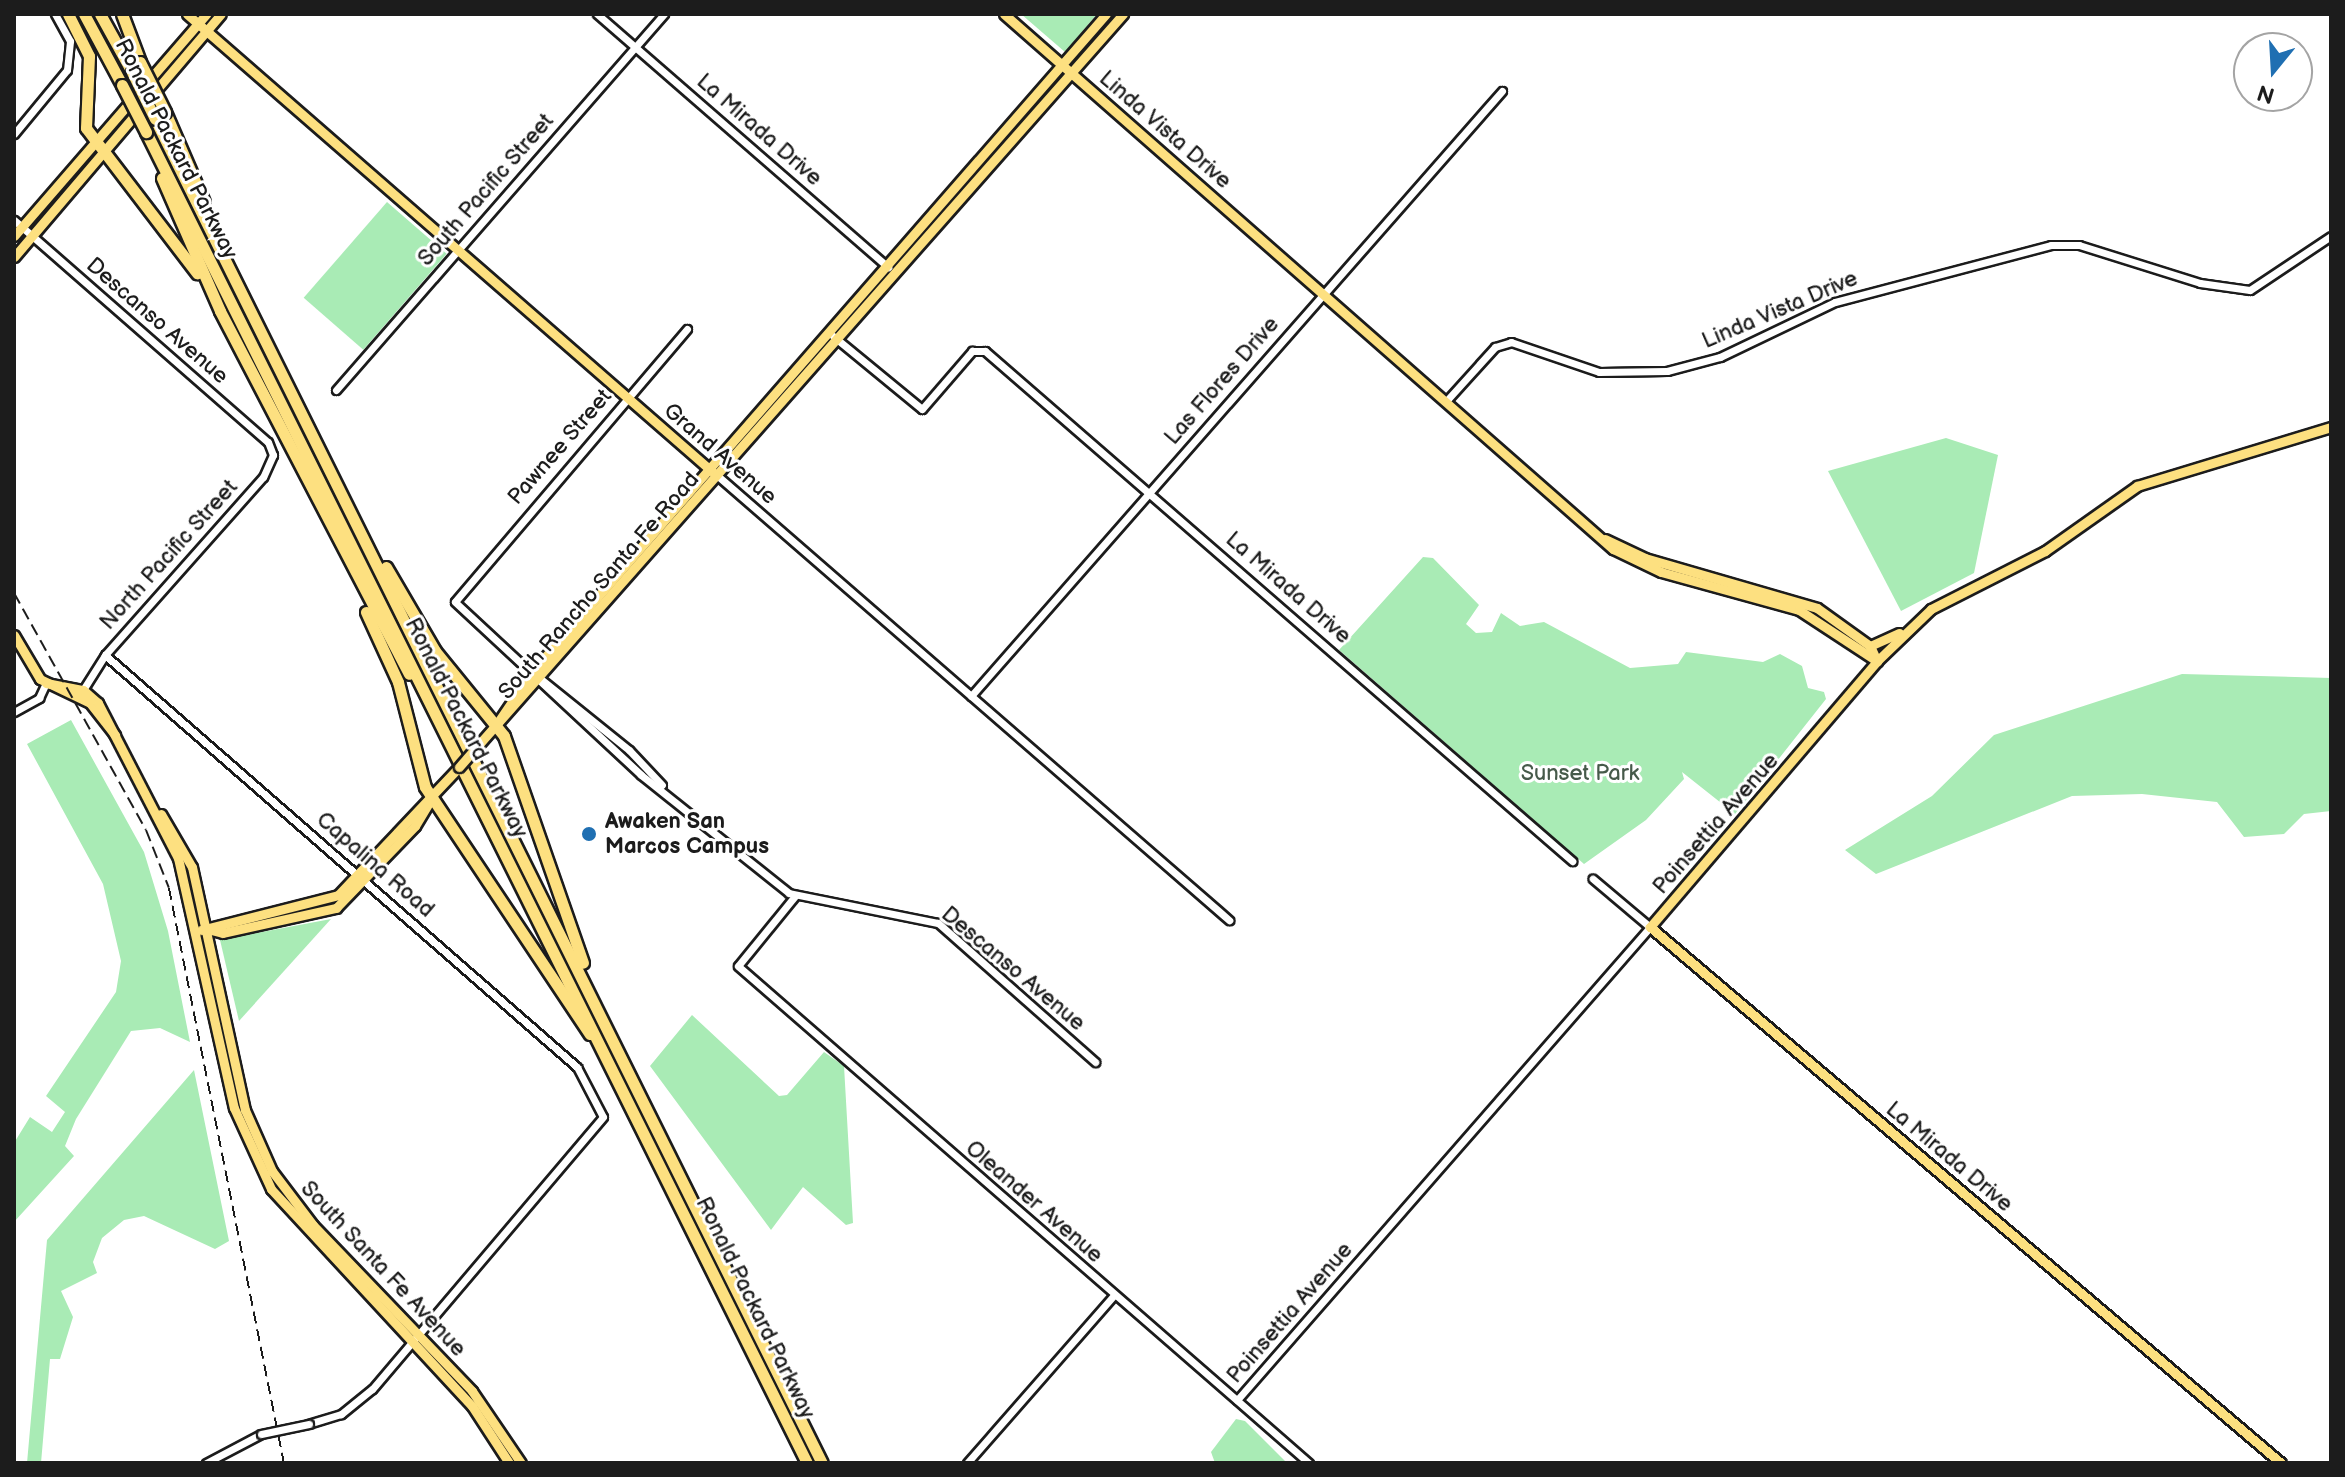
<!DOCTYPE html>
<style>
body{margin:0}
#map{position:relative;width:2345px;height:1477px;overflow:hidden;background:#fff;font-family:"Balsamiq Sans",sans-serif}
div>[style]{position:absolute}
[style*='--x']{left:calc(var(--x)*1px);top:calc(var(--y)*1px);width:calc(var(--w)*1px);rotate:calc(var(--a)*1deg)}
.green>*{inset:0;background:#a9ebb5;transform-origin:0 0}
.roads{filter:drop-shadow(2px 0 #1c1c1c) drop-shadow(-2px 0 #1c1c1c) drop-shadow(0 2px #1c1c1c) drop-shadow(0 -2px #1c1c1c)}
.minor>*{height:7px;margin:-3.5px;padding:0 3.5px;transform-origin:3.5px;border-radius:3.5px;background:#fff}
.major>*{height:9px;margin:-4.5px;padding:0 4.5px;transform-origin:4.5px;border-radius:4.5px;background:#fde080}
.highway>*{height:11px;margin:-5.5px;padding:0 5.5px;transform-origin:5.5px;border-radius:5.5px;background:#fde080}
.rail>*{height:2px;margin-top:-1px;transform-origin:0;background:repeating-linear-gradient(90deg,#1c1c1c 0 12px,transparent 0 18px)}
.bridges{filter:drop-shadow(2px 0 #1c1c1c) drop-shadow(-2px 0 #1c1c1c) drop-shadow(0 2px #1c1c1c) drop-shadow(0 -2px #1c1c1c)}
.minor-bridge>*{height:7px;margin:-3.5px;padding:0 3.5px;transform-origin:3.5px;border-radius:3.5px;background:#fff}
.major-bridge>*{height:9px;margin:-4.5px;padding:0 4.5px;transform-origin:4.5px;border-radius:4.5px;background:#fde080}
.highway-bridge>*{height:11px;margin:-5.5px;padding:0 5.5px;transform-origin:5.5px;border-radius:5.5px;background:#fde080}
.dots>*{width:22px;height:22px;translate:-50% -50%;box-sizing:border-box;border:4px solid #fff;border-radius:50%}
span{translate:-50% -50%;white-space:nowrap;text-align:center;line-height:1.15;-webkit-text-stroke:6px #fff;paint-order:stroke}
.street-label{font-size:22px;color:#1c1c1c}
.park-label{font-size:22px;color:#465a4a}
.poi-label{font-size:22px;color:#1c1c1c;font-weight:700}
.left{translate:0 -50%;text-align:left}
.frame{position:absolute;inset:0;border:16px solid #1c1c1c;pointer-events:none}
.north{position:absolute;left:2233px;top:32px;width:80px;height:80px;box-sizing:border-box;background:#fff;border:2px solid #a4a4a4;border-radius:50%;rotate:198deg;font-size:22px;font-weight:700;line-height:32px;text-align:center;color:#1c1c1c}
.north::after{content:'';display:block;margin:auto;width:28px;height:36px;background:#1f6fb2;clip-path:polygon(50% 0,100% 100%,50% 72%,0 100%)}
</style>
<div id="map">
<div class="green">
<i style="clip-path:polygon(1021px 14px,1097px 14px,1065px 52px)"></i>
<i style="left:387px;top:202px;width:79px;height:127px;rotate:41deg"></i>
<i style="clip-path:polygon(1946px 438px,1998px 455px,1974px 573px,1901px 611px,1828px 471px)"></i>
<i style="clip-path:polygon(1423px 557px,1433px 558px,1479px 605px,1466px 624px,1476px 633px,1492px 632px,1501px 613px,1520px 626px,1544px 622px,1630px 668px,1678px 664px,1686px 652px,1763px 662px,1780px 654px,1802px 666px,1808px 688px,1824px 692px,1826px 699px,1735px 814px,1682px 772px,1684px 779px,1646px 820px,1584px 864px,1339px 650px)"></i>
<i style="clip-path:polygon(2182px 674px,2331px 678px,2331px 811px,2304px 814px,2284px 834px,2244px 837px,2217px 802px,2142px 794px,2072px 796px,1876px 874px,1845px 850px,1932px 796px,1994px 735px)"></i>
<i style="clip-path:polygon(71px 720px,144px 852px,168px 931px,190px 1042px,160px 1028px,131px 1031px,76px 1119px,65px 1146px,74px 1156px,14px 1222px,14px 1143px,30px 1117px,52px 1132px,65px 1112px,46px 1096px,116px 992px,121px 961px,103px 884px,27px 744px)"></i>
<i style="clip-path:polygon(331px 919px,239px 1021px,220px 940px)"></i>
<i style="clip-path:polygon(692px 1015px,779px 1096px,787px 1095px,824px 1052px,844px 1066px,853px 1223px,846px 1225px,803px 1187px,771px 1230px,650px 1066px)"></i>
<i style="clip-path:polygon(194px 1070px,229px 1241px,215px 1249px,144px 1216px,124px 1220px,102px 1238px,93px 1262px,97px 1273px,61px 1291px,73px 1317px,60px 1359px,50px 1359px,41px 1463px,27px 1463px,47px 1240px)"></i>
<i style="clip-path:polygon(1236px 1419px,1245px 1421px,1287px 1463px,1215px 1463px,1211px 1452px)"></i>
</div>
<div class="roads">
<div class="minor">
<i style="--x:597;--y:14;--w:386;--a:41"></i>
<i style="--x:14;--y:134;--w:83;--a:-50.4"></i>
<i style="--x:67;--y:70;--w:29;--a:-84"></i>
<i style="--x:70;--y:41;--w:31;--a:-119"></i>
<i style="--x:14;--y:220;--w:337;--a:41.2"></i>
<i style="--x:268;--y:442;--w:14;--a:69"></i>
<i style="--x:273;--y:455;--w:24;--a:114"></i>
<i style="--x:263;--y:477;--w:238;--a:131.6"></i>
<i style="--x:105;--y:655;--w:41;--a:122.2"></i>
<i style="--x:687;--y:329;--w:358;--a:130.4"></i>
<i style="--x:455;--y:602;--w:254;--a:42.9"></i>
<i style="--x:641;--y:775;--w:189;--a:38.6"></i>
<i style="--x:789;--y:893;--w:152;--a:11.4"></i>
<i style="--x:938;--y:923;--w:210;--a:41.5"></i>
<i style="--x:833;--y:336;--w:115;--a:39.4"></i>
<i style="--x:922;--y:409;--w:77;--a:-49.2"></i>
<i style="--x:972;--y:351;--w:13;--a:0"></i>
<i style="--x:985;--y:351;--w:778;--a:40.98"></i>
<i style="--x:336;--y:390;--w:499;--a:-48.9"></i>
<i style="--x:1448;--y:399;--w:70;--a:-47.9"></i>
<i style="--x:1495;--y:347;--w:17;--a:-17"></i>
<i style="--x:1511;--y:342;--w:93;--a:18.8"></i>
<i style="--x:1599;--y:372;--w:68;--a:-0.8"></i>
<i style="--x:1667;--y:371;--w:55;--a:-14.8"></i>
<i style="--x:1720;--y:357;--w:127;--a:-25.6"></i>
<i style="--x:1835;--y:302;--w:223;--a:-14.8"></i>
<i style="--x:2051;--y:245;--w:28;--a:0"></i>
<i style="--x:2079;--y:245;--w:127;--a:17.4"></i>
<i style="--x:2200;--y:283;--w:50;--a:8"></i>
<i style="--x:2250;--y:290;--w:97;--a:-33.7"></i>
<i style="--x:719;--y:477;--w:676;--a:40.98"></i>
<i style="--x:105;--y:655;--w:627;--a:41.12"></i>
<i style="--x:577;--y:1067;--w:56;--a:62.5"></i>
<i style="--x:603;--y:1117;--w:357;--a:130.3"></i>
<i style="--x:372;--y:1389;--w:40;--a:141"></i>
<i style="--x:341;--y:1414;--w:34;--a:163"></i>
<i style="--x:542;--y:680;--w:112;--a:38.8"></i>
<i style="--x:629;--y:750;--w:48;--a:46.7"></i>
<i style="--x:971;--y:696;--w:805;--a:-48.73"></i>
<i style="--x:14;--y:712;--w:29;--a:-29"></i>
<i style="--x:39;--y:698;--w:17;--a:-65"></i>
<i style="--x:795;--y:896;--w:90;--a:129.2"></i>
<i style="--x:738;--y:966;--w:757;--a:41.04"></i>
<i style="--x:1237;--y:1400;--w:628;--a:-48.87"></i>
<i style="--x:1650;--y:927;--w:75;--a:-139.9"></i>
<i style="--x:206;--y:1463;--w:62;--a:-27.8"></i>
<i style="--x:967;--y:1463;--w:222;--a:-48.8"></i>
</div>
<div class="major">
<i style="--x:187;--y:14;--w:700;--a:41.06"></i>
<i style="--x:1004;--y:14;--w:811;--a:41.3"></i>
<i style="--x:1613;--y:549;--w:53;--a:25.6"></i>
<i style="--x:1661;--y:572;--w:143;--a:15.4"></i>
<i style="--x:1799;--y:610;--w:93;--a:33.2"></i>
<i style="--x:14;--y:236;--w:294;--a:-49.1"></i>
<i style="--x:14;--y:257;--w:319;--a:-49.6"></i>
<i style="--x:1605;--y:539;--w:44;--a:25.4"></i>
<i style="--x:1645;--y:558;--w:179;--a:16.2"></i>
<i style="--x:1817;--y:608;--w:65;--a:35.6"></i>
<i style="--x:1870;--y:646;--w:17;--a:65"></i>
<i style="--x:14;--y:635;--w:51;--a:59.4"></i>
<i style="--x:40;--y:679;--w:55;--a:25.6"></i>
<i style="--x:90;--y:703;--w:41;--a:52"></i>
<i style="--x:1870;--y:646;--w:32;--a:-24"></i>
<i style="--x:46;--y:683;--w:38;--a:11"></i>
<i style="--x:83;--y:690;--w:20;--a:41"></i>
<i style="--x:98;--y:703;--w:174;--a:62.7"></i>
<i style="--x:178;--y:858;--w:256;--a:77.4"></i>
<i style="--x:234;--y:1108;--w:89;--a:65.4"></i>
<i style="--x:271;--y:1189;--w:296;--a:47.2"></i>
<i style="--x:472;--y:1406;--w:68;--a:57"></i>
<i style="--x:496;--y:725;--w:64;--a:-55.8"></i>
<i style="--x:532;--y:672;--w:873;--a:-48.9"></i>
<i style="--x:473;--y:751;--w:983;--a:-48.59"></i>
<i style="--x:161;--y:814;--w:61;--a:59.7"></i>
<i style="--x:192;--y:867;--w:249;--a:77.7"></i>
<i style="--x:245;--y:1110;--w:67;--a:66.1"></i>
<i style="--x:272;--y:1171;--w:68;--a:52.8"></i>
<i style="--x:313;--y:1225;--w:230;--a:46.2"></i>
<i style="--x:472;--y:1391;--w:87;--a:55.8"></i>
<i style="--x:207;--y:929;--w:16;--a:14"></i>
<i style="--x:223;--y:933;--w:116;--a:-12.5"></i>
<i style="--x:336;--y:908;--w:114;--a:-46.1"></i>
<i style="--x:415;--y:826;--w:35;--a:-59"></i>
<i style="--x:201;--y:930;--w:141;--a:-14.3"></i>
<i style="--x:338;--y:895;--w:176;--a:-46.6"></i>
<i style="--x:2281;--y:1463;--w:828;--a:-139.65"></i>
<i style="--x:1650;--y:927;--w:350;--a:-49.5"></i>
<i style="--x:1877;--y:661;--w:75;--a:-43.9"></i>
<i style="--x:1931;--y:609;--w:128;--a:-27"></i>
<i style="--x:2045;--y:551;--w:113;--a:-35.2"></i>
<i style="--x:2137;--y:486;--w:203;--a:-16.9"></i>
</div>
<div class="highway">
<i style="--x:68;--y:14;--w:47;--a:63.4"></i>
<i style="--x:89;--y:56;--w:72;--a:92.4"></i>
<i style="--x:86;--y:128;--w:183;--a:52.6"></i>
<i style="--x:84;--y:14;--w:81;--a:61.8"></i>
<i style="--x:100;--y:14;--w:66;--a:61.1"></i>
<i style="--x:122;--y:14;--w:51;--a:69.4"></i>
<i style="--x:165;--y:112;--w:98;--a:66.6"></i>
<i style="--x:155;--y:119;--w:1500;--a:63.61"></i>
<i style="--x:146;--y:132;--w:1486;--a:63.59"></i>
<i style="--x:162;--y:178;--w:145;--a:66.4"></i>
<i style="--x:220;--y:311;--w:409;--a:62.5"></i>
<i style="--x:386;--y:567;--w:97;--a:59.7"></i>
<i style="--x:435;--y:651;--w:109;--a:50.9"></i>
<i style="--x:504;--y:736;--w:240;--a:70.8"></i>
<i style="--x:366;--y:612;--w:77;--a:65.4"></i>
<i style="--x:398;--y:682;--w:108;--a:75.6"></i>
<i style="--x:425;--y:787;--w:297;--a:56.3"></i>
</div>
</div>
<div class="rail">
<i style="--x:14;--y:593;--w:271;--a:60.9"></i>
<i style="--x:146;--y:830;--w:62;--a:68.4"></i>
<i style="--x:169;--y:888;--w:586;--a:78.69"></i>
</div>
<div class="bridges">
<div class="minor-bridge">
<i style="--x:261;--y:1434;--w:49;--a:-11.8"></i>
</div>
<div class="major-bridge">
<i style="--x:459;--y:767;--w:21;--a:-49"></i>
</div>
<div class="highway-bridge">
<i style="--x:140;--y:62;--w:56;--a:63.4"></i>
<i style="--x:132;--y:72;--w:52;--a:63.9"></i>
<i style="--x:122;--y:85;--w:53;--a:62.9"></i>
</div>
</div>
<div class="dots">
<i style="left:589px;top:834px;background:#1f6fb2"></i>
</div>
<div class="street-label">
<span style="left:759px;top:130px;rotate:41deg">La Mirada Drive</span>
<span style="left:1165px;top:130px;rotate:41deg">Linda Vista Drive</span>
<span style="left:176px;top:149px;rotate:63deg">Ronald Packard Parkway</span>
<span style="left:486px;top:190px;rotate:-49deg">South Pacific Street</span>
<span style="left:1780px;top:310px;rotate:-23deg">Linda Vista Drive</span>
<span style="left:157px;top:321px;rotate:41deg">Descanso Avenue</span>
<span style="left:1222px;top:381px;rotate:-49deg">Las Flores Drive</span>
<span style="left:560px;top:447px;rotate:-49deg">Pawnee Street</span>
<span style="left:720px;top:454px;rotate:41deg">Grand Avenue</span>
<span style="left:169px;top:555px;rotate:-48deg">North Pacific Street</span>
<span style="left:599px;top:586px;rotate:-49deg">South Rancho Santa Fe Road</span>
<span style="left:1288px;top:588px;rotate:41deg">La Mirada Drive</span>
<span style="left:466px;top:728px;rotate:63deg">Ronald Packard Parkway</span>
<span style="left:1716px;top:824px;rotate:-49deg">Poinsettia Avenue</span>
<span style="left:375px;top:865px;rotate:41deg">Capalina Road</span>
<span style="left:1013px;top:969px;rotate:40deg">Descanso Avenue</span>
<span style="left:1949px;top:1157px;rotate:40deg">La Mirada Drive</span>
<span style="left:1034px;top:1202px;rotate:41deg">Oleander Avenue</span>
<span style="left:383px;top:1269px;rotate:47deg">South Santa Fe Avenue</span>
<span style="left:755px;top:1308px;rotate:64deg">Ronald Packard Parkway</span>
<span style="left:1290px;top:1313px;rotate:-49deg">Poinsettia Avenue</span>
</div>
<div class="park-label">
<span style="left:1580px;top:774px">Sunset Park</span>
</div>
<div class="poi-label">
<span class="left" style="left:605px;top:834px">Awaken San<br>Marcos Campus</span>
</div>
<div class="frame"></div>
<div class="north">N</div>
</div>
